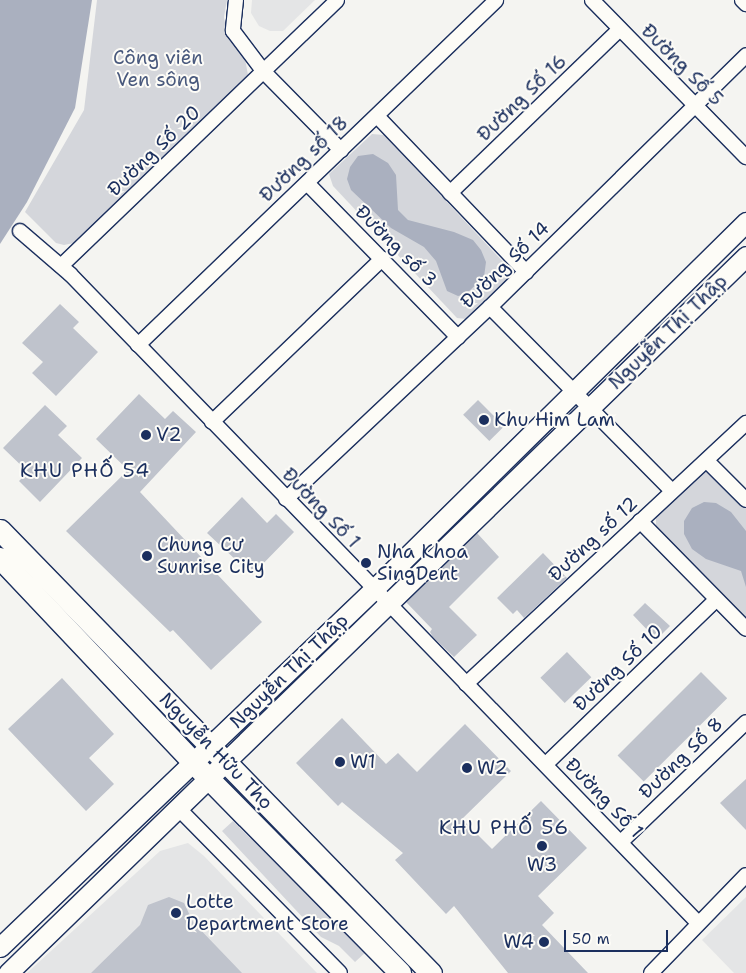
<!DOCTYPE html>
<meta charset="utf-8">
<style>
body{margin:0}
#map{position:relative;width:746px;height:973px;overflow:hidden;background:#f4f4f1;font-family:"Shantell Sans",sans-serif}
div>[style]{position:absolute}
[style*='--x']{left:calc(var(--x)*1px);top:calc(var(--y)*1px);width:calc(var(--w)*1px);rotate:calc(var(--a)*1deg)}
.built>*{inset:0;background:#e4e5e6}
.green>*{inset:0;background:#d4d6db}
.water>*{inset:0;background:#aab0bf}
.building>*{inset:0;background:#bfc3cc;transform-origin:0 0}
.roads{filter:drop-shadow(1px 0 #1b2f5e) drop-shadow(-1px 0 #1b2f5e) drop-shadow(0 1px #1b2f5e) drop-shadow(0 -1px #1b2f5e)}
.minor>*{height:14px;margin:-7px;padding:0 7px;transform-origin:7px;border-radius:7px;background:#fdfcf7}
.secondary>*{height:19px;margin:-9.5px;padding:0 9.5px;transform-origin:9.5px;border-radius:9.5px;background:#fdfcf7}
.primary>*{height:21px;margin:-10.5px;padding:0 10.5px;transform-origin:10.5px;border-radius:10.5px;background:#fdfcf7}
.dots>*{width:14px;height:14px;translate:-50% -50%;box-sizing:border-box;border:2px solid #fdfcf7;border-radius:50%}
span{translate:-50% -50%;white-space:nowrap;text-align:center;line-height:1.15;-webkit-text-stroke:4px #fdfcf7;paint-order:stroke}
.park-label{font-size:19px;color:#49597d}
.street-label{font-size:19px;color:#1b2f5e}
.poi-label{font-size:19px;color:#1b2f5e}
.left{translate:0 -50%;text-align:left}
.right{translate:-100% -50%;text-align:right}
.neighbourhood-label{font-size:20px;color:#1b2f5e;letter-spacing:1px}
.scale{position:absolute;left:564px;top:930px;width:104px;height:22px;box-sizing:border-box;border:2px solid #1b2f5e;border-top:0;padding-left:6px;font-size:15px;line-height:18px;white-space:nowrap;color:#1b2f5e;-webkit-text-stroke:4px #fdfcf7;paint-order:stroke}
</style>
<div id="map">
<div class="built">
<i style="clip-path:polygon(252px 0,315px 0,283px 31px,270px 31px,259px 26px,251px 13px)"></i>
<i style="clip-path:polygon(188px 843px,204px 856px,317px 973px,27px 973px,160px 851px)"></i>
<i style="clip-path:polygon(746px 897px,746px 973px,734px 973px,702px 940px)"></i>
</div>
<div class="green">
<i style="clip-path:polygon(97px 0,227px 0,224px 17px,227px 37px,245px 59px,248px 75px,74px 243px,64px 245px,56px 243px,25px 212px,84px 110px)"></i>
<i style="clip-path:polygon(372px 134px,384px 135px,507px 266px,507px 279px,466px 319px,457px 318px,333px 186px,329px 174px)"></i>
<i style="clip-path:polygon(703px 471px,716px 475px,746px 507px,746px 621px,656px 530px,656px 518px)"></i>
<i style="clip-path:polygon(233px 821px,250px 838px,266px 843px,367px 951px,355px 962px,339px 946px,321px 937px,222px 831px)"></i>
</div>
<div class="water">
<i style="clip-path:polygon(0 0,92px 0,75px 108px,27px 202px,0 244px)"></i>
<i style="clip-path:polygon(373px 154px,388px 163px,396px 175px,398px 210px,408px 220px,454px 232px,473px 240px,481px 250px,486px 262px,484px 277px,466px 294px,458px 296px,447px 291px,436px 261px,424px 247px,391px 228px,351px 190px,347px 179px,350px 167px,358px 156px)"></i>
<i style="clip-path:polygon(704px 502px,716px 503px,731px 512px,746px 531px,746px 587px,741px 571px,706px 559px,692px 549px,684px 534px,684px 521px,692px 508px)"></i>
</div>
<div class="building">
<i style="clip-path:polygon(60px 304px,79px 322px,73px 328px,98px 352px,56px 396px,32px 373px,43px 362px,22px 343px)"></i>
<i style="clip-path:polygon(139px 394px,165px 419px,173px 411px,196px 432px,140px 492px,262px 622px,211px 670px,173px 630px,170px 632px,66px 531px,128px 470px,96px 439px)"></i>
<i style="left:478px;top:400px;width:37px;height:21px;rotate:45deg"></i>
<i style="clip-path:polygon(45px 405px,67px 426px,58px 435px,82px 458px,40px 502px,19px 481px,28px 472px,3px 448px)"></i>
<i style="clip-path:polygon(242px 497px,267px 523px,276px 514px,294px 532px,252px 575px,207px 533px)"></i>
<i style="clip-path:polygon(477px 533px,499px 557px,449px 607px,477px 635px,454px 657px,433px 637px,430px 632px,432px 629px,406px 602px)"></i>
<i style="clip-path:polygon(543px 553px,567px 578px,524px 618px,517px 610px,513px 614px,497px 598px)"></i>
<i style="clip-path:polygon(645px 603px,670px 626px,661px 635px,658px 631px,653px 636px,633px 615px)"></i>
<i style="left:567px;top:652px;width:35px;height:37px;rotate:46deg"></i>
<i style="left:701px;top:672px;width:37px;height:118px;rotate:45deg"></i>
<i style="clip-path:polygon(62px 678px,114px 734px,89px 758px,114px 784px,86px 811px,8px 729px)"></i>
<i style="clip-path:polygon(342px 718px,386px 764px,398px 753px,417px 772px,465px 724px,511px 771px,462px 819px,492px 849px,541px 801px,587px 848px,538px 896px,554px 913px,542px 925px,588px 973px,508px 973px,454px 906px,446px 914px,395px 860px,403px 853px,342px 802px,338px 806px,296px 763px)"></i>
<i style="clip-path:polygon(746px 779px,746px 830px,720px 803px)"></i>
<i style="clip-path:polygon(169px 897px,184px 903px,193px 922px,242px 973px,91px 973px,140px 925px,148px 905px)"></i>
</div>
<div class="roads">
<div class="minor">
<i style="--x:236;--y:0;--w:31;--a:96"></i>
<i style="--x:233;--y:31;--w:51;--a:52.9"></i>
<i style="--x:264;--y:72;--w:110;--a:45.4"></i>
<i style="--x:592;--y:0;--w:220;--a:45.6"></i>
<i style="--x:742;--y:0;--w:6;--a:45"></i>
<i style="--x:377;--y:116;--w:216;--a:46.3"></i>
<i style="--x:307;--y:183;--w:216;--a:45.6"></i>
<i style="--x:450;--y:193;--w:236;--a:-44"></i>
<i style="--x:20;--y:231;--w:66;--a:40.7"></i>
<i style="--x:70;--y:274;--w:902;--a:45.94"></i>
<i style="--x:61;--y:266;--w:383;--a:-43.9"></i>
<i style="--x:490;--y:307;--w:259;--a:45.3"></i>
<i style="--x:138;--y:345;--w:497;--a:-43.9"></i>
<i style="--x:212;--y:422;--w:236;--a:-43.8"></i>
<i style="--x:707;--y:461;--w:55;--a:45"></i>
<i style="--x:286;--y:499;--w:280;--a:-43.3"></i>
<i style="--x:490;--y:307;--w:359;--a:-44.5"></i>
<i style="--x:640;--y:521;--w:151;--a:45.5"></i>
<i style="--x:466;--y:684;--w:383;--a:-43"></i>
<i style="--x:546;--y:764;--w:236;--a:-44"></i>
<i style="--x:180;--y:810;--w:228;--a:45.5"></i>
<i style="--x:621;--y:842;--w:173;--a:-43.8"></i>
<i style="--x:651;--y:973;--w:136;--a:-45.9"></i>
</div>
<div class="secondary">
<i style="--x:0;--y:947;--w:518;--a:-43.75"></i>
<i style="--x:374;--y:589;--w:523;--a:-44.61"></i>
<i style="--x:8;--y:973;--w:1029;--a:-44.17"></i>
</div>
<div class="primary">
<i style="--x:0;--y:530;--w:618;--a:45.79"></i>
<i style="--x:0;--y:558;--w:306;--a:46.6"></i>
<i style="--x:210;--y:780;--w:271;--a:45.4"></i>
</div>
</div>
<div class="dots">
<i style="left:484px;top:420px;background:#1b2f5e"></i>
<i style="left:146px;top:435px;background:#1b2f5e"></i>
<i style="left:147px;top:556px;background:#1b2f5e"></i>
<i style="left:366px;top:563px;background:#1b2f5e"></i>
<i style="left:340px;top:762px;background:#1b2f5e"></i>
<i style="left:467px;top:768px;background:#1b2f5e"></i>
<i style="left:542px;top:846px;background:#1b2f5e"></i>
<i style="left:176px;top:913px;background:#1b2f5e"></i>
<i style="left:544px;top:942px;background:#1b2f5e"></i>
</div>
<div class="park-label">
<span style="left:158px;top:69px">Công viên<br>Ven sông</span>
</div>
<div class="street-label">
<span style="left:682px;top:65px;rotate:45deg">Đường Số 5</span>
<span style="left:522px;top:98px;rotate:-44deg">Đường Số 16</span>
<span style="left:154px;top:151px;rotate:-44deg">Đường Số 20</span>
<span style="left:304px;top:159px;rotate:-44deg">Đường số 18</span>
<span style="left:396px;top:246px;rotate:45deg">Đường số 3</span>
<span style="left:505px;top:265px;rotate:-44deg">Đường Số 14</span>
<span style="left:668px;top:332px;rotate:-44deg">Nguyễn Thị Thập</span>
<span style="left:321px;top:508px;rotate:46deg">Đường Số 1</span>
<span style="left:593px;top:539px;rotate:-43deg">Đường số 12</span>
<span style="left:618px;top:668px;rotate:-44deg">Đường Số 10</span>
<span style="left:289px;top:671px;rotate:-44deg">Nguyễn Thị Thập</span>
<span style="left:216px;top:751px;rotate:46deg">Nguyễn Hữu Thọ</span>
<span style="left:681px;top:758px;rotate:-44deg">Đường Số 8</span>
<span style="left:604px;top:798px;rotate:46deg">Đường Số 1</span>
</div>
<div class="poi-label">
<span class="left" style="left:494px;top:420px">Khu Him Lam</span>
<span class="left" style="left:156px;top:435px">V2</span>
<span class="left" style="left:157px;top:556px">Chung Cư<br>Sunrise City</span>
<span class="left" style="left:377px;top:563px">Nha Khoa<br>SingDent</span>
<span class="left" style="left:350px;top:762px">W1</span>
<span class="left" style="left:477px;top:768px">W2</span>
<span style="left:542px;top:865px">W3</span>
<span class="left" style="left:186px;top:913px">Lotte<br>Department Store</span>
<span class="right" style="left:534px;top:942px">W4</span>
</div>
<div class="neighbourhood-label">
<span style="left:85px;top:470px">KHU PHỐ 54</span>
<span style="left:504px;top:827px">KHU PHỐ 56</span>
</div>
<div class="scale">50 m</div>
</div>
